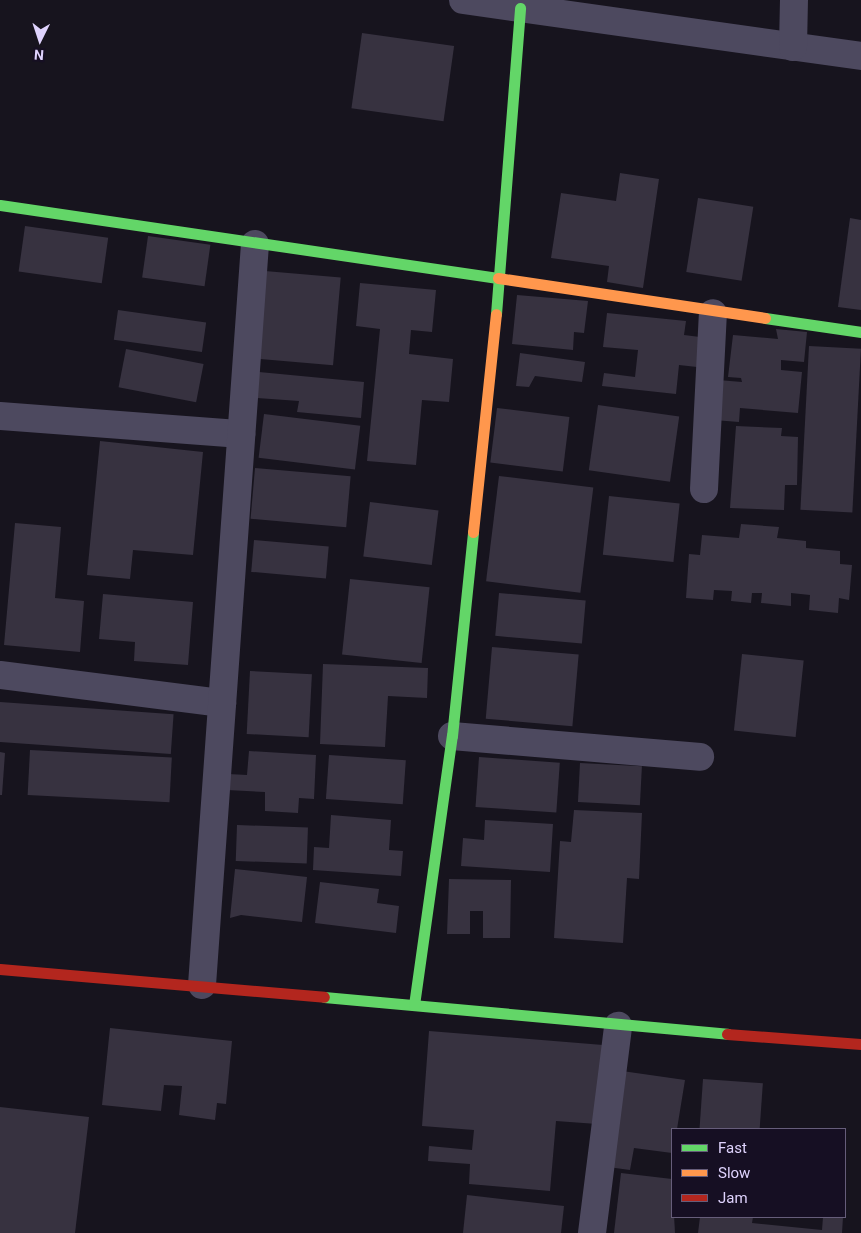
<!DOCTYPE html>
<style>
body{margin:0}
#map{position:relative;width:861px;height:1233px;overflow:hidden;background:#17141e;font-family:Roboto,sans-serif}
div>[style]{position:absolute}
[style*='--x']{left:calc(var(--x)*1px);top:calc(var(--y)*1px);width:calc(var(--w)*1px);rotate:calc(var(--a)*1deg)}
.building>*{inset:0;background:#373240;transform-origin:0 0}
.street>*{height:28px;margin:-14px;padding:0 14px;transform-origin:14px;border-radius:14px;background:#4d495f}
.fast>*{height:11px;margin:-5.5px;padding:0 5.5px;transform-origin:5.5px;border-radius:5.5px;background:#63d668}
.slow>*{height:11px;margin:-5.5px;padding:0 5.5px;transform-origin:5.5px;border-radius:5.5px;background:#ff974d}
.jam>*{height:11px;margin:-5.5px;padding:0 5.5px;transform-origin:5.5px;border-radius:5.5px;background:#b3261e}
span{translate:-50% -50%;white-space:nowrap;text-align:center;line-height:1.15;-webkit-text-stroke:4px #160f23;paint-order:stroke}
.legend{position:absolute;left:671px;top:1128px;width:175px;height:90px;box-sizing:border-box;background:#160f23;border:1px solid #665d7a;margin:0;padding:6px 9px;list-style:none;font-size:15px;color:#dfd3fd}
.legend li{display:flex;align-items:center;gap:10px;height:25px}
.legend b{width:25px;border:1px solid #665d7a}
.north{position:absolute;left:15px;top:15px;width:50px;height:50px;-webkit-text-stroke:4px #160f23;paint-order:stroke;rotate:184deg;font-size:14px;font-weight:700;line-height:20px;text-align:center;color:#dfd3fd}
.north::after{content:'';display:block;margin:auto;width:18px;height:22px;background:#dfd3fd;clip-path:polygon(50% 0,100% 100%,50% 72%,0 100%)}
</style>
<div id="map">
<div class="building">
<i style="left:362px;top:33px;width:93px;height:76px;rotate:8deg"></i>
<i style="clip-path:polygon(620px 173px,659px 179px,643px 288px,607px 282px,609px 266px,551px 258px,561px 193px,616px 201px)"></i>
<i style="left:698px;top:198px;width:56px;height:75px;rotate:9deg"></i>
<i style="clip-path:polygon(850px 218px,861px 220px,861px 310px,838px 307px)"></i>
<i style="left:25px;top:226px;width:84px;height:46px;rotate:8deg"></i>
<i style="left:148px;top:236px;width:63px;height:42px;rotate:8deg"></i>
<i style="left:265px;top:271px;width:76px;height:88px;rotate:5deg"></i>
<i style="clip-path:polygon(360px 283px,436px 290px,432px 332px,411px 330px,409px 354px,453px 359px,449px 402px,422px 400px,416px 465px,367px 461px,380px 329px,356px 326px)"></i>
<i style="clip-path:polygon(517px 295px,588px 301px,584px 333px,574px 332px,573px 350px,512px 344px)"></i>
<i style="left:118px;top:310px;width:89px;height:30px;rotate:8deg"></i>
<i style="clip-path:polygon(607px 313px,686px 321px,684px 335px,700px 337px,697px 367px,679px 365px,676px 394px,602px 386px,604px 373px,635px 377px,638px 350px,603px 347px)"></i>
<i style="clip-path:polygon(776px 329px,807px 332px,804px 362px,781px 360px,781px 370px,802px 372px,798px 413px,740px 408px,739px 422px,714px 420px,718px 380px,742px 382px,741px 378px,728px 377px,733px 335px,778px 339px)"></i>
<i style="left:809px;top:346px;width:52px;height:164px;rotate:3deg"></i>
<i style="left:126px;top:349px;width:79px;height:39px;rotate:11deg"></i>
<i style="clip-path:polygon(520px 353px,585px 362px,582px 382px,535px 376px,529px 387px,516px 386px)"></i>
<i style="clip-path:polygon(259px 372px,364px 382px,361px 418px,297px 412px,299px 401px,257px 398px)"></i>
<i style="left:598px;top:405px;width:82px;height:66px;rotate:8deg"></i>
<i style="left:497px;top:408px;width:73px;height:55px;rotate:7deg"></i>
<i style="left:264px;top:414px;width:97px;height:44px;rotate:7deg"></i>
<i style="clip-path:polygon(736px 426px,782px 428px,781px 436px,798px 437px,797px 485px,785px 485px,784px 510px,730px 508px)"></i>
<i style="clip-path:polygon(100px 441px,203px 452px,193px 555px,133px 550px,130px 579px,87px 575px)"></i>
<i style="left:255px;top:468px;width:96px;height:51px;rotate:5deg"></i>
<i style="left:499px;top:476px;width:95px;height:106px;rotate:7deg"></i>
<i style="left:609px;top:496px;width:71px;height:59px;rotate:6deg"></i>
<i style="left:370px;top:502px;width:69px;height:55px;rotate:7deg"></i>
<i style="clip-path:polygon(15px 523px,61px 527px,55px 598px,84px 601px,80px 652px,4px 645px)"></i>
<i style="clip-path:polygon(741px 524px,779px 527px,777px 538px,806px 541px,806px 548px,840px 551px,840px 564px,852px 565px,849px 600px,839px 598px,838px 613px,809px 610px,810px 595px,791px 593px,791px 606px,761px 603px,762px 593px,752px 593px,751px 603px,731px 601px,732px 591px,714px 590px,713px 600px,686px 598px,689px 554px,700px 555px,702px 535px,739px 538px)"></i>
<i style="left:254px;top:540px;width:75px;height:32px;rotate:5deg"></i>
<i style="left:350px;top:579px;width:80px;height:76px;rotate:6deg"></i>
<i style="left:499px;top:593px;width:87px;height:43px;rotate:5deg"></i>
<i style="clip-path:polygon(103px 594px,193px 602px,188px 665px,134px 661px,135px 642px,99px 639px)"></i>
<i style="left:492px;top:647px;width:87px;height:72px;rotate:5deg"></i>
<i style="left:742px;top:654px;width:62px;height:77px;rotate:6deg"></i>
<i style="clip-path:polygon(323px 664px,428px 668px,427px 698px,388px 696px,385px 747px,320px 744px)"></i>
<i style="left:250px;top:671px;width:62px;height:63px;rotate:3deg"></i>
<i style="left:0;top:702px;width:174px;height:40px;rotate:4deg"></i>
<i style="left:30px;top:750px;width:142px;height:45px;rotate:3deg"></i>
<i style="clip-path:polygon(249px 751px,316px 755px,314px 799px,299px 798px,298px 813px,265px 811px,265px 792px,227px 790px,228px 774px,247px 775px)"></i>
<i style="clip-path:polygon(0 752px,5px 753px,2px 795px,0 795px)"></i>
<i style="left:329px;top:755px;width:77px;height:44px;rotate:4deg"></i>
<i style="left:479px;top:757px;width:81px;height:50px;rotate:4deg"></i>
<i style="left:580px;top:763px;width:62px;height:39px;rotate:3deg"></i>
<i style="clip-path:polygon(574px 810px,642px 813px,639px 879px,627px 878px,623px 943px,554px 938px,560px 841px,571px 842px)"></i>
<i style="clip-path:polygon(331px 815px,391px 820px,389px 850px,403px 851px,401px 876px,313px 870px,314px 847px,329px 848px)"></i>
<i style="clip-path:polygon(485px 820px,553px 824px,550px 872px,461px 866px,463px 838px,484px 840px)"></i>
<i style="left:237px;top:825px;width:71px;height:36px;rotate:2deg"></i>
<i style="clip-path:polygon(235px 869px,307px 877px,302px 922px,241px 915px,230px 918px)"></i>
<i style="clip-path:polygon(449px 879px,511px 880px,510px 938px,483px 938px,483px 911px,470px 911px,470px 934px,447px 934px)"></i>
<i style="clip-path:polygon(320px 882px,379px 889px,377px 903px,399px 906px,396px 933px,315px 923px)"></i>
<i style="clip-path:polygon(110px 1028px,232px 1041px,226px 1104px,217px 1103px,215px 1120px,179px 1115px,182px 1086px,164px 1085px,161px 1111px,102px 1105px)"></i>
<i style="clip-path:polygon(429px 1031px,603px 1045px,597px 1124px,556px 1121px,550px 1191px,469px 1184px,470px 1164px,428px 1161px,429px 1146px,472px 1150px,474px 1130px,422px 1126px)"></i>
<i style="clip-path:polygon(622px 1071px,685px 1080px,677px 1129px,672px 1129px,672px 1153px,634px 1148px,630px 1170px,608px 1167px)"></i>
<i style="left:703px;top:1079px;width:60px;height:50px;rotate:4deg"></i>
<i style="clip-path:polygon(0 1107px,89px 1117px,75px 1233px,0 1233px)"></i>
<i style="clip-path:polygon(621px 1173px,672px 1179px,675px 1233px,614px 1233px)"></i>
<i style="clip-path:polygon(467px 1195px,564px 1206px,561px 1233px,463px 1233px)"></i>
<i style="clip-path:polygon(700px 1217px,753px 1217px,752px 1223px,822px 1230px,823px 1217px,843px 1217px,842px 1233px,698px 1233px)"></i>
</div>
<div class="street">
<i style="--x:463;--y:0;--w:402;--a:8"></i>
<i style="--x:793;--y:47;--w:47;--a:-88.8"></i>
<i style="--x:0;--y:416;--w:242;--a:4.3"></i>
<i style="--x:704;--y:489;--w:176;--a:-87.1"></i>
<i style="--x:0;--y:675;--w:224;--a:7.2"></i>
<i style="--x:452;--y:736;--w:249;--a:4.8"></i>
<i style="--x:202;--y:985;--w:743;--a:-85.91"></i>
<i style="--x:592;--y:1233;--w:209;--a:-82.8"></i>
</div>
<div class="fast">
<i style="--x:0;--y:205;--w:503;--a:8.34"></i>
<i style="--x:496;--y:314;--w:307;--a:-85.5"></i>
<i style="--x:765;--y:318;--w:97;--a:8.3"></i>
<i style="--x:324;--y:997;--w:405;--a:5.2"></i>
<i style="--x:414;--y:1005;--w:272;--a:-82"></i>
<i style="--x:452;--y:736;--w:205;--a:-84.1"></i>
</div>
<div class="slow">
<i style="--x:498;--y:278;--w:270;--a:8.5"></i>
<i style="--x:473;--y:532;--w:219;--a:-84"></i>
</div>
<div class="jam">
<i style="--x:0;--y:969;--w:325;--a:4.9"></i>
<i style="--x:727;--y:1034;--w:134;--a:4.3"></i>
</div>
<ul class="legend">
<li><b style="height:6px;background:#63d668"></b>Fast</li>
<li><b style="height:6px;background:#ff974d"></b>Slow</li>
<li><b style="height:6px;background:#b3261e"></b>Jam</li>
</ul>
<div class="north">N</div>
</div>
